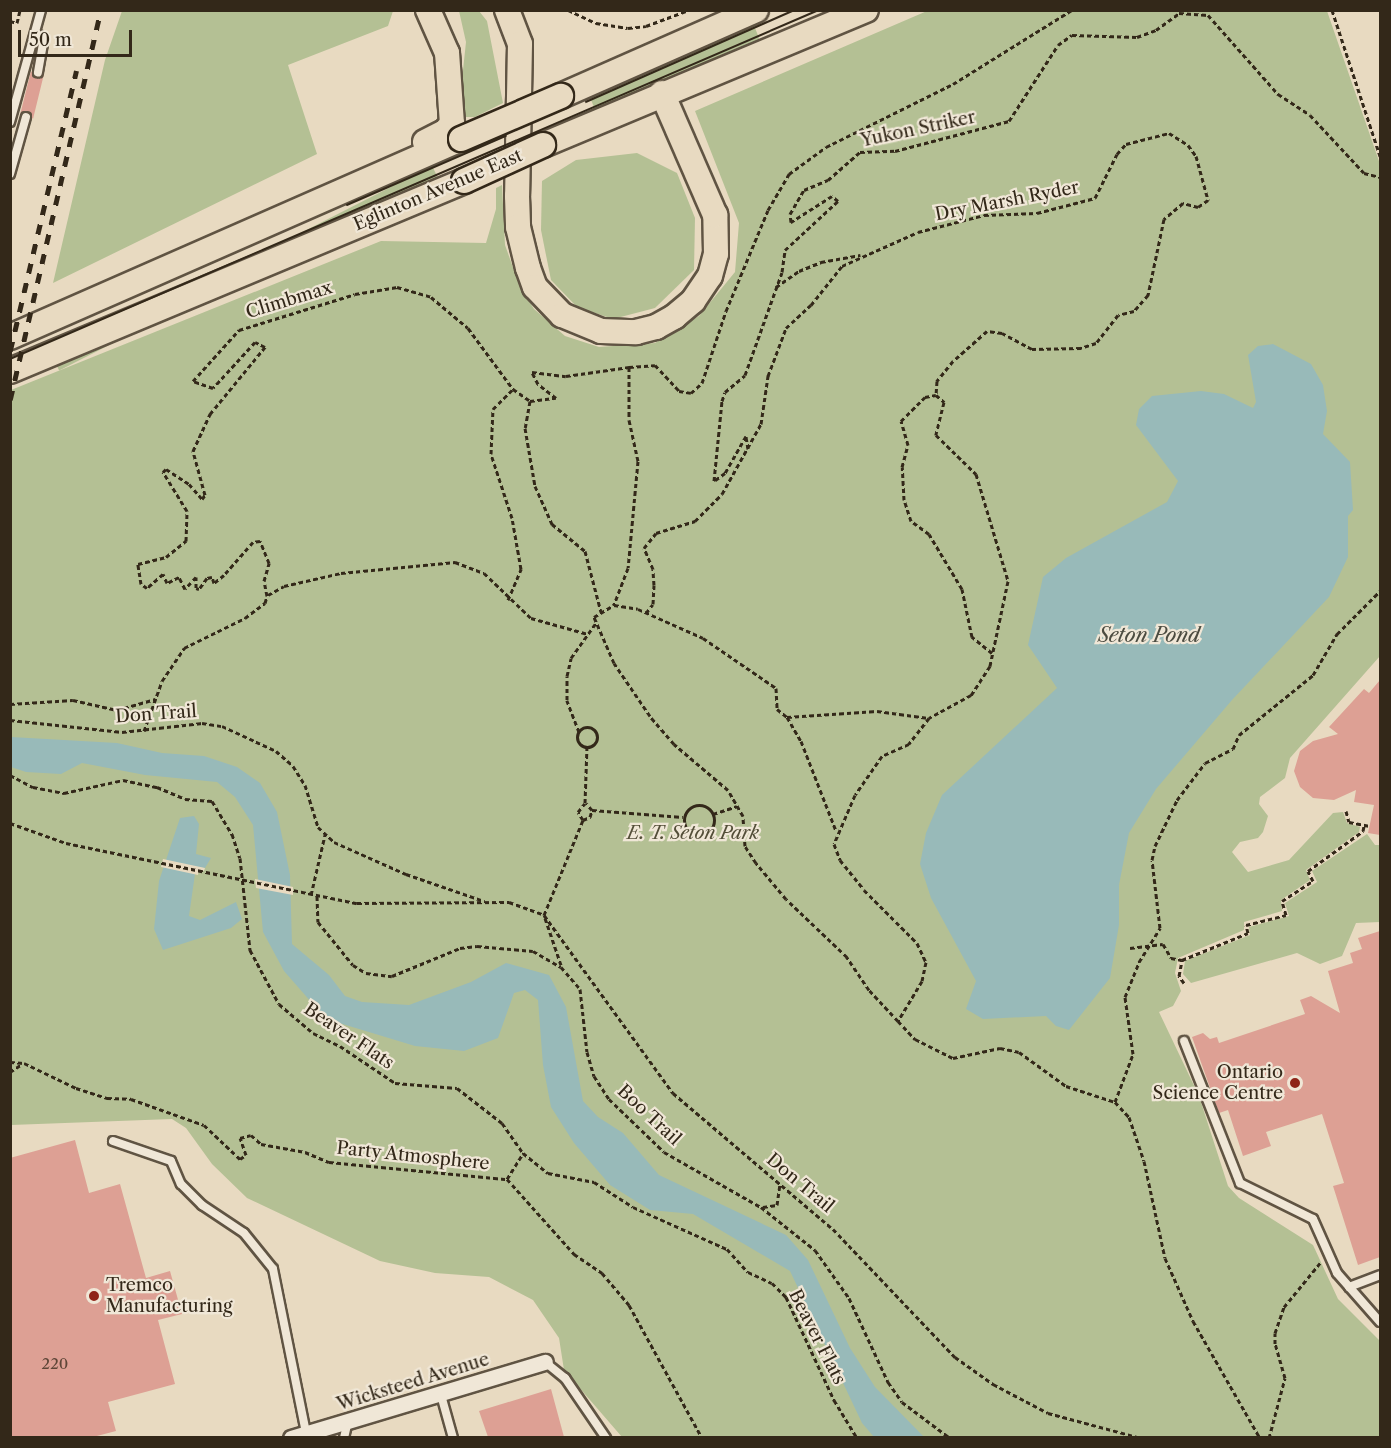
<!DOCTYPE html>
<style>
body{margin:0}
#map{position:relative;width:1391px;height:1448px;overflow:hidden;background:#e8dac1;font-family:"Libre Caslon Text",serif}
div>[style]{position:absolute}
[style*='--x']{left:calc(var(--x)*1px);top:calc(var(--y)*1px);width:calc(var(--w)*1px);rotate:calc(var(--a)*1deg)}
.green>*{inset:0;background:#b4c094;transform-origin:0 0}
.water>*{inset:0;background:#98bab9}
.pier>*{inset:0;background:#e8dac1}
.building>*{inset:0;background:#dda094}
.path>*{height:3px;margin-top:-1.5px;transform-origin:0;background:repeating-linear-gradient(90deg,#332819 0 4.5px,transparent 0 7.5px)}
.path>.ring{margin:-1.5px;padding:0;box-sizing:content-box;background:none;border:3px solid #332819;border-radius:50%}
.roads{filter:drop-shadow(2px 0 #605443) drop-shadow(-2px 0 #605443) drop-shadow(0 2px #605443) drop-shadow(0 -2px #605443)}
.lane>*{height:8px;margin:-4px;padding:0 4px;transform-origin:4px;border-radius:4px;background:#f0e7d7}
.street>*{height:15px;margin:-7.5px;padding:0 7.5px;transform-origin:7.5px;border-radius:7.5px;background:#f0e7d7}
.primary>*{height:24px;margin:-12px;padding:0 12px;transform-origin:12px;border-radius:12px;background:#e8dac1}
.tram>*{height:1.5px;margin:-0.75px;padding:0 0.75px;transform-origin:0.75px;border-radius:0.75px;background:#332819}
.rail>*{height:4.5px;margin-top:-2.25px;transform-origin:0;background:repeating-linear-gradient(90deg,#332819 0 10px,transparent 0 20px)}
.bridges{filter:drop-shadow(2px 0 #332819) drop-shadow(-2px 0 #332819) drop-shadow(0 2px #332819) drop-shadow(0 -2px #332819)}
.primary-bridge>*{height:24px;margin:-12px;padding:0 12px;transform-origin:12px;border-radius:12px;background:#e8dac1}
.dots>*{width:16px;height:16px;translate:-50% -50%;box-sizing:border-box;border:3px solid #f0e7d7;border-radius:50%}
span{translate:-50% -50%;white-space:nowrap;text-align:center;line-height:1.15;-webkit-text-stroke:4.5px #f0e7d7;paint-order:stroke}
.number-label{font-size:15px;color:#5e4638}
.number-label span{-webkit-text-stroke-width:0}
.street-label{font-size:18px;color:#332819}
.park-label{font-size:18px;color:#534e38;font-style:italic}
.poi-label{font-size:18px;color:#332819}
.right{translate:-100% -50%;text-align:right}
.left{translate:0 -50%;text-align:left}
.water-label{font-size:20px;color:#4c4c41;font-style:italic}
.frame{position:absolute;inset:0;border:12px solid #332819;pointer-events:none}
.scale{position:absolute;left:18px;top:30px;width:114px;height:27px;box-sizing:border-box;border:3px solid #332819;border-top:0;padding-left:8px;font-size:18px;line-height:21px;white-space:nowrap;color:#332819;-webkit-text-stroke:4px #f0e7d7;paint-order:stroke}
</style>
<div id="map">
<div class="green">
<i style="clip-path:polygon(122px 11px,393px 11px,388px 26px,288px 65px,317px 154px,53px 283px,105px 60px)"></i>
<i style="clip-path:polygon(459px 11px,479px 11px,487px 21px,503px 103px,475px 117px,458px 117px,466px 42px)"></i>
<i style="clip-path:polygon(927px 11px,1327px 11px,1380px 164px,1380px 656px,1290px 758px,1285px 778px,1260px 797px,1259px 804px,1268px 816px,1263px 832px,1258px 838px,1240px 842px,1232px 852px,1248px 872px,1289px 860px,1333px 813px,1343px 812px,1347px 823px,1360px 827px,1359px 832px,1306px 870px,1310px 880px,1281px 900px,1282px 911px,1244px 922px,1244px 930px,1178px 958px,1175px 973px,1181px 991px,1173px 1006px,1159px 1012px,1199px 1096px,1228px 1186px,1239px 1198px,1313px 1245px,1338px 1299px,1380px 1341px,1380px 1437px,622px 1437px,564px 1370px,559px 1338px,533px 1300px,489px 1277px,435px 1273px,380px 1261px,247px 1198px,212px 1164px,186px 1128px,172px 1119px,11px 1125px,11px 390px,381px 241px,486px 243px,496px 209px,496px 188px,502px 185px,505px 245px,520px 287px,534px 309px,565px 336px,599px 347px,655px 343px,699px 316px,735px 272px,739px 223px,695px 111px)"></i>
<i style="clip-path:polygon(753px 23px,761px 43px,596px 112px,589px 95px)"></i>
<i style="clip-path:polygon(637px 153px,677px 173px,695px 218px,694px 270px,655px 308px,613px 319px,577px 307px,551px 280px,541px 230px,542px 181px,576px 160px)"></i>
<i style="left:432px;top:166px;width:13px;height:425px;rotate:63deg"></i>
<i style="clip-path:polygon(1367px 834px,1375px 845px,1380px 845px,1380px 922px,1356px 923px,1342px 956px,1320px 964px,1297px 953px,1191px 983px,1183px 974px,1185px 961px,1250px 935px,1249px 927px,1289px 916px,1285px 903px,1317px 882px,1312px 871px)"></i>
</div>
<div class="water">
<i style="clip-path:polygon(1273px 344px,1311px 364px,1323px 385px,1327px 411px,1323px 434px,1350px 462px,1353px 510px,1348px 516px,1348px 557px,1329px 597px,1232px 700px,1156px 789px,1129px 833px,1119px 885px,1119px 925px,1110px 978px,1069px 1030px,1056px 1026px,1046px 1016px,983px 1019px,966px 1009px,976px 981px,931px 898px,920px 864px,926px 833px,942px 795px,1057px 688px,1028px 645px,1043px 577px,1066px 558px,1167px 502px,1178px 481px,1136px 425px,1139px 409px,1152px 396px,1201px 391px,1224px 394px,1253px 408px,1256px 402px,1248px 355px,1258px 346px)"></i>
<i style="clip-path:polygon(11px 737px,117px 743px,162px 753px,204px 756px,237px 767px,260px 783px,277px 812px,290px 875px,292px 944px,329px 975px,345px 996px,362px 1002px,409px 1005px,471px 982px,506px 963px,549px 975px,566px 1007px,583px 1101px,598px 1117px,623px 1133px,659px 1175px,786px 1235px,808px 1260px,850px 1348px,875px 1387px,924px 1437px,874px 1437px,862px 1423px,790px 1271px,693px 1214px,650px 1210px,610px 1185px,574px 1143px,551px 1107px,543px 1065px,538px 1000px,525px 990px,514px 993px,498px 1038px,464px 1051px,415px 1046px,326px 1019px,284px 971px,263px 932px,253px 825px,235px 797px,217px 782px,145px 775px,82px 763px,61px 774px,26px 772px,11px 767px)"></i>
<i style="clip-path:polygon(194px 816px,199px 824px,196px 854px,211px 858px,205px 868px,196px 867px,189px 916px,200px 920px,236px 902px,242px 919px,231px 928px,163px 950px,154px 929px,159px 881px,180px 818px)"></i>
</div>
<div class="pier">
<i style="clip-path:polygon(163px 859px,205px 868px,204px 871px,199px 870px,198px 875px,161px 867px)"></i>
<i style="clip-path:polygon(255px 879px,293px 887px,293px 895px,256px 888px)"></i>
</div>
<div class="building">
<i style="clip-path:polygon(31px 71px,36px 78px,44px 74px,33px 119px,27px 111px,20px 115px)"></i>
<i style="clip-path:polygon(1380px 680px,1380px 835px,1368px 833px,1374px 805px,1354px 802px,1356px 790px,1334px 800px,1313px 798px,1300px 787px,1294px 771px,1300px 751px,1313px 741px,1338px 734px,1329px 727px,1364px 689px,1369px 693px)"></i>
<i style="clip-path:polygon(1380px 931px,1380px 1257px,1358px 1265px,1333px 1186px,1344px 1183px,1322px 1114px,1266px 1132px,1271px 1146px,1243px 1156px,1228px 1110px,1219px 1113px,1192px 1037px,1203px 1033px,1210px 1039px,1217px 1037px,1219px 1043px,1305px 1014px,1300px 1000px,1311px 996px,1340px 1013px,1328px 971px,1353px 963px,1350px 953px,1362px 949px,1358px 938px)"></i>
<i style="clip-path:polygon(75px 1140px,89px 1193px,120px 1184px,146px 1278px,170px 1271px,182px 1314px,158px 1320px,175px 1384px,108px 1402px,116px 1431px,93px 1437px,10px 1437px,10px 1158px)"></i>
<i style="clip-path:polygon(551px 1389px,564px 1437px,488px 1437px,479px 1411px)"></i>
</div>
<div class="path">
<i style="--x:568;--y:10;--w:31;--a:25"></i>
<i style="--x:596;--y:23;--w:32;--a:9"></i>
<i style="--x:628;--y:28;--w:18;--a:-6"></i>
<i style="--x:646;--y:26;--w:46;--a:-20.4"></i>
<i style="--x:1332;--y:10;--w:154;--a:71.8"></i>
<i style="--x:10;--y:21;--w:7;--a:16"></i>
<i style="--x:17;--y:23;--w:13;--a:-77"></i>
<i style="--x:776;--y:287;--w:28;--a:-35"></i>
<i style="--x:799;--y:271;--w:24;--a:-22"></i>
<i style="--x:821;--y:262;--w:40;--a:-10"></i>
<i style="--x:629;--y:367;--w:26;--a:-4"></i>
<i style="--x:655;--y:365;--w:35;--a:47"></i>
<i style="--x:679;--y:391;--w:12;--a:9"></i>
<i style="--x:691;--y:393;--w:15;--a:-42"></i>
<i style="--x:702;--y:383;--w:76;--a:-71.6"></i>
<i style="--x:726;--y:311;--w:109;--a:-67.4"></i>
<i style="--x:768;--y:210;--w:42;--a:-59.7"></i>
<i style="--x:789;--y:174;--w:46;--a:-36.1"></i>
<i style="--x:826;--y:147;--w:142;--a:-26.4"></i>
<i style="--x:953;--y:84;--w:140;--a:-31.9"></i>
<i style="--x:530;--y:401;--w:27;--a:100"></i>
<i style="--x:525;--y:428;--w:59;--a:80.2"></i>
<i style="--x:535;--y:486;--w:42;--a:65.9"></i>
<i style="--x:552;--y:524;--w:43;--a:39.3"></i>
<i style="--x:585;--y:551;--w:63;--a:75.3"></i>
<i style="--x:748;--y:449;--w:13;--a:-99"></i>
<i style="--x:746;--y:436;--w:43;--a:119.6"></i>
<i style="--x:725;--y:473;--w:14;--a:144"></i>
<i style="--x:714;--y:481;--w:80;--a:-84.3"></i>
<i style="--x:722;--y:401;--w:9;--a:-72"></i>
<i style="--x:725;--y:392;--w:26;--a:-40"></i>
<i style="--x:745;--y:375;--w:109;--a:-70.2"></i>
<i style="--x:782;--y:272;--w:22;--a:-82"></i>
<i style="--x:785;--y:250;--w:72;--a:-42.8"></i>
<i style="--x:838;--y:201;--w:8;--a:-140"></i>
<i style="--x:832;--y:196;--w:49;--a:147.6"></i>
<i style="--x:791;--y:222;--w:8;--a:-97"></i>
<i style="--x:790;--y:214;--w:28;--a:-60"></i>
<i style="--x:804;--y:190;--w:26;--a:-23"></i>
<i style="--x:828;--y:180;--w:43;--a:-41.2"></i>
<i style="--x:860;--y:152;--w:35;--a:-2"></i>
<i style="--x:895;--y:151;--w:118;--a:-14.7"></i>
<i style="--x:1009;--y:121;--w:90;--a:-57.2"></i>
<i style="--x:1058;--y:45;--w:17;--a:-36"></i>
<i style="--x:1072;--y:35;--w:65;--a:1.8"></i>
<i style="--x:1137;--y:37;--w:20;--a:-20"></i>
<i style="--x:1156;--y:30;--w:29;--a:-36"></i>
<i style="--x:1179;--y:13;--w:29;--a:4"></i>
<i style="--x:1208;--y:15;--w:106;--a:48.5"></i>
<i style="--x:1278;--y:94;--w:38;--a:33"></i>
<i style="--x:1310;--y:115;--w:79;--a:47"></i>
<i style="--x:1364;--y:173;--w:16;--a:14"></i>
<i style="--x:268;--y:595;--w:18;--a:-29"></i>
<i style="--x:284;--y:586;--w:58;--a:-12.8"></i>
<i style="--x:341;--y:573;--w:115;--a:-5.5"></i>
<i style="--x:455;--y:562;--w:31;--a:21"></i>
<i style="--x:484;--y:573;--w:65;--a:43.8"></i>
<i style="--x:531;--y:618;--w:59;--a:15.7"></i>
<i style="--x:508;--y:600;--w:34;--a:-67"></i>
<i style="--x:521;--y:569;--w:52;--a:-100"></i>
<i style="--x:512;--y:518;--w:67;--a:-108.2"></i>
<i style="--x:491;--y:454;--w:45;--a:-87.5"></i>
<i style="--x:493;--y:409;--w:28;--a:-45"></i>
<i style="--x:646;--y:613;--w:11;--a:-52"></i>
<i style="--x:653;--y:604;--w:19;--a:-87"></i>
<i style="--x:654;--y:585;--w:16;--a:-94"></i>
<i style="--x:653;--y:569;--w:23;--a:-113"></i>
<i style="--x:644;--y:548;--w:19;--a:-51"></i>
<i style="--x:656;--y:533;--w:41;--a:-17.1"></i>
<i style="--x:695;--y:521;--w:38;--a:-45"></i>
<i style="--x:722;--y:494;--w:80;--a:-60.9"></i>
<i style="--x:761;--y:424;--w:49;--a:-81.7"></i>
<i style="--x:768;--y:376;--w:51;--a:-69.4"></i>
<i style="--x:786;--y:328;--w:34;--a:-43"></i>
<i style="--x:811;--y:305;--w:50;--a:-51.5"></i>
<i style="--x:842;--y:266;--w:83;--a:-24.1"></i>
<i style="--x:918;--y:232;--w:68;--a:-14.4"></i>
<i style="--x:984;--y:215;--w:53;--a:-2.2"></i>
<i style="--x:1037;--y:213;--w:60;--a:-14.5"></i>
<i style="--x:1095;--y:198;--w:49;--a:-63.4"></i>
<i style="--x:1117;--y:154;--w:13;--a:-48"></i>
<i style="--x:1126;--y:144;--w:44;--a:-14.3"></i>
<i style="--x:1169;--y:133;--w:22;--a:32"></i>
<i style="--x:1188;--y:145;--w:14;--a:54"></i>
<i style="--x:1196;--y:156;--w:46;--a:74.7"></i>
<i style="--x:1208;--y:200;--w:12;--a:145"></i>
<i style="--x:1198;--y:207;--w:16;--a:-165"></i>
<i style="--x:1183;--y:203;--w:25;--a:140"></i>
<i style="--x:1164;--y:219;--w:78;--a:101.9"></i>
<i style="--x:1148;--y:295;--w:21;--a:131"></i>
<i style="--x:1134;--y:311;--w:16;--a:166"></i>
<i style="--x:1118;--y:315;--w:36;--a:128"></i>
<i style="--x:1096;--y:343;--w:16;--a:162"></i>
<i style="--x:1081;--y:348;--w:49;--a:178.8"></i>
<i style="--x:1032;--y:349;--w:34;--a:-152"></i>
<i style="--x:1002;--y:333;--w:15;--a:-172"></i>
<i style="--x:987;--y:331;--w:45;--a:138.6"></i>
<i style="--x:953;--y:361;--w:26;--a:129"></i>
<i style="--x:937;--y:381;--w:14;--a:94"></i>
<i style="--x:992;--y:653;--w:26;--a:-141"></i>
<i style="--x:972;--y:637;--w:49;--a:-101.8"></i>
<i style="--x:962;--y:589;--w:64;--a:-121"></i>
<i style="--x:929;--y:534;--w:22;--a:-144"></i>
<i style="--x:911;--y:521;--w:22;--a:-108"></i>
<i style="--x:904;--y:500;--w:33;--a:-93"></i>
<i style="--x:902;--y:467;--w:23;--a:-75"></i>
<i style="--x:908;--y:445;--w:25;--a:-106"></i>
<i style="--x:901;--y:421;--w:34;--a:-45"></i>
<i style="--x:925;--y:397;--w:11;--a:-10"></i>
<i style="--x:936;--y:395;--w:11;--a:41"></i>
<i style="--x:944;--y:402;--w:34;--a:104"></i>
<i style="--x:936;--y:435;--w:56;--a:44.3"></i>
<i style="--x:976;--y:474;--w:112;--a:73.3"></i>
<i style="--x:1008;--y:581;--w:87;--a:102"></i>
<i style="--x:990;--y:666;--w:35;--a:123"></i>
<i style="--x:971;--y:695;--w:48;--a:151.3"></i>
<i style="--x:929;--y:718;--w:33;--a:128"></i>
<i style="--x:909;--y:744;--w:30;--a:156"></i>
<i style="--x:882;--y:756;--w:47;--a:124.7"></i>
<i style="--x:855;--y:795;--w:53;--a:113.2"></i>
<i style="--x:834;--y:844;--w:17;--a:69"></i>
<i style="--x:840;--y:860;--w:38;--a:51"></i>
<i style="--x:864;--y:890;--w:75;--a:45"></i>
<i style="--x:917;--y:943;--w:21;--a:65"></i>
<i style="--x:926;--y:962;--w:19;--a:102"></i>
<i style="--x:922;--y:981;--w:47;--a:121"></i>
<i style="--x:898;--y:1021;--w:25;--a:47"></i>
<i style="--x:915;--y:1039;--w:42;--a:26.6"></i>
<i style="--x:953;--y:1058;--w:48;--a:-12"></i>
<i style="--x:1000;--y:1048;--w:19;--a:12"></i>
<i style="--x:1019;--y:1052;--w:58;--a:35.9"></i>
<i style="--x:1066;--y:1086;--w:52;--a:18.1"></i>
<i style="--x:1115;--y:1102;--w:21;--a:47"></i>
<i style="--x:1129;--y:1117;--w:46;--a:71.2"></i>
<i style="--x:1144;--y:1161;--w:99;--a:77.8"></i>
<i style="--x:1165;--y:1258;--w:69;--a:66"></i>
<i style="--x:1193;--y:1321;--w:135;--a:60.2"></i>
<i style="--x:10;--y:704;--w:63;--a:-3.6"></i>
<i style="--x:73;--y:700;--w:45;--a:12.8"></i>
<i style="--x:117;--y:710;--w:40;--a:-16"></i>
<i style="--x:787;--y:717;--w:28;--a:60"></i>
<i style="--x:801;--y:741;--w:97;--a:68.7"></i>
<i style="--x:10;--y:720;--w:113;--a:6.1"></i>
<i style="--x:122;--y:732;--w:81;--a:-6.4"></i>
<i style="--x:202;--y:723;--w:20;--a:9"></i>
<i style="--x:222;--y:726;--w:60;--a:24.8"></i>
<i style="--x:276;--y:751;--w:23;--a:41"></i>
<i style="--x:293;--y:766;--w:22;--a:58"></i>
<i style="--x:305;--y:785;--w:44;--a:72.8"></i>
<i style="--x:318;--y:827;--w:22;--a:43"></i>
<i style="--x:334;--y:842;--w:79;--a:24"></i>
<i style="--x:406;--y:874;--w:83;--a:19.1"></i>
<i class="ring" style="left:577px;top:727px;width:17px;height:17px"></i>
<i style="--x:144;--y:731;--w:53;--a:-70.2"></i>
<i style="--x:162;--y:681;--w:40;--a:-56"></i>
<i style="--x:184;--y:648;--w:68;--a:-26.2"></i>
<i style="--x:245;--y:618;--w:25;--a:-37"></i>
<i style="--x:265;--y:603;--w:7;--a:-74"></i>
<i style="--x:267;--y:596;--w:15;--a:-101"></i>
<i style="--x:264;--y:581;--w:19;--a:-74"></i>
<i style="--x:269;--y:563;--w:24;--a:-112"></i>
<i style="--x:260;--y:541;--w:7;--a:172"></i>
<i style="--x:253;--y:542;--w:44;--a:131.3"></i>
<i style="--x:224;--y:575;--w:13;--a:141"></i>
<i style="--x:214;--y:583;--w:6;--a:-108"></i>
<i style="--x:212;--y:577;--w:5;--a:169"></i>
<i style="--x:207;--y:578;--w:14;--a:126"></i>
<i style="--x:199;--y:589;--w:3;--a:-162"></i>
<i style="--x:196;--y:588;--w:11;--a:-90"></i>
<i style="--x:196;--y:577;--w:16;--a:133"></i>
<i style="--x:185;--y:589;--w:13;--a:-117"></i>
<i style="--x:179;--y:577;--w:13;--a:153"></i>
<i style="--x:167;--y:583;--w:10;--a:-114"></i>
<i style="--x:163;--y:574;--w:21;--a:139"></i>
<i style="--x:147;--y:588;--w:7;--a:-146"></i>
<i style="--x:141;--y:584;--w:20;--a:-99"></i>
<i style="--x:138;--y:564;--w:29;--a:-14"></i>
<i style="--x:166;--y:557;--w:26;--a:-39"></i>
<i style="--x:186;--y:541;--w:30;--a:-88"></i>
<i style="--x:187;--y:511;--w:46;--a:-121.6"></i>
<i style="--x:163;--y:472;--w:4;--a:-45"></i>
<i style="--x:166;--y:469;--w:27;--a:33"></i>
<i style="--x:189;--y:484;--w:20;--a:49"></i>
<i style="--x:202;--y:499;--w:5;--a:-53"></i>
<i style="--x:205;--y:495;--w:46;--a:-105.3"></i>
<i style="--x:193;--y:451;--w:41;--a:-65.3"></i>
<i style="--x:210;--y:414;--w:87;--a:-50.6"></i>
<i style="--x:265;--y:347;--w:11;--a:-153"></i>
<i style="--x:255;--y:342;--w:62;--a:132.4"></i>
<i style="--x:213;--y:388;--w:21;--a:-161"></i>
<i style="--x:193;--y:381;--w:69;--a:-48"></i>
<i style="--x:239;--y:330;--w:121;--a:-17.2"></i>
<i style="--x:355;--y:294;--w:43;--a:-9.5"></i>
<i style="--x:397;--y:287;--w:35;--a:16"></i>
<i style="--x:431;--y:297;--w:48;--a:40"></i>
<i style="--x:468;--y:328;--w:76;--a:53.6"></i>
<i style="--x:513;--y:389;--w:21;--a:35"></i>
<i style="--x:530;--y:401;--w:26;--a:-7"></i>
<i style="--x:556;--y:398;--w:23;--a:-142"></i>
<i style="--x:538;--y:384;--w:13;--a:-117"></i>
<i style="--x:532;--y:372;--w:34;--a:7"></i>
<i style="--x:566;--y:376;--w:64;--a:-8.1"></i>
<i style="--x:629;--y:367;--w:53;--a:90"></i>
<i style="--x:629;--y:420;--w:42;--a:77.6"></i>
<i style="--x:638;--y:461;--w:107;--a:95.3"></i>
<i style="--x:628;--y:568;--w:40;--a:111"></i>
<i style="--x:579;--y:732;--w:34;--a:-111"></i>
<i style="--x:567;--y:700;--w:24;--a:-90"></i>
<i style="--x:567;--y:676;--w:18;--a:-77"></i>
<i style="--x:571;--y:658;--w:43;--a:-54.5"></i>
<i style="--x:10;--y:775;--w:26;--a:28"></i>
<i style="--x:33;--y:787;--w:32;--a:11"></i>
<i style="--x:64;--y:793;--w:60;--a:-12.4"></i>
<i style="--x:123;--y:780;--w:35;--a:12"></i>
<i style="--x:157;--y:787;--w:30;--a:23"></i>
<i style="--x:185;--y:799;--w:27;--a:4"></i>
<i style="--x:212;--y:801;--w:39;--a:59"></i>
<i style="--x:232;--y:834;--w:25;--a:72"></i>
<i style="--x:240;--y:858;--w:93;--a:83.8"></i>
<i style="--x:250;--y:950;--w:61;--a:61.8"></i>
<i style="--x:279;--y:1004;--w:45;--a:40.5"></i>
<i style="--x:313;--y:1033;--w:30;--a:26"></i>
<i style="--x:340;--y:1046;--w:66;--a:33.9"></i>
<i style="--x:395;--y:1083;--w:62;--a:4.6"></i>
<i style="--x:457;--y:1088;--w:57;--a:37.9"></i>
<i style="--x:502;--y:1123;--w:37;--a:55"></i>
<i style="--x:523;--y:1153;--w:32;--a:39"></i>
<i style="--x:548;--y:1173;--w:47;--a:11.1"></i>
<i style="--x:594;--y:1182;--w:46;--a:32.7"></i>
<i style="--x:633;--y:1207;--w:103;--a:24.1"></i>
<i style="--x:727;--y:1249;--w:31;--a:48"></i>
<i style="--x:748;--y:1272;--w:26;--a:25"></i>
<i style="--x:772;--y:1283;--w:20;--a:45"></i>
<i style="--x:786;--y:1297;--w:114;--a:65"></i>
<i style="--x:834;--y:1400;--w:44;--a:58.8"></i>
<i class="ring" style="left:684px;top:805px;width:27px;height:27px"></i>
<i style="--x:592;--y:810;--w:91;--a:4.4"></i>
<i style="--x:1346;--y:811;--w:11;--a:75"></i>
<i style="--x:1349;--y:822;--w:20;--a:11"></i>
<i style="--x:713;--y:814;--w:25;--a:-18"></i>
<i style="--x:583;--y:820;--w:8;--a:-23"></i>
<i style="--x:590;--y:817;--w:7;--a:-74"></i>
<i style="--x:592;--y:810;--w:9;--a:-131"></i>
<i style="--x:10;--y:823;--w:59;--a:19.7"></i>
<i style="--x:66;--y:843;--w:297;--a:11.7"></i>
<i style="--x:357;--y:903;--w:152;--a:-0.4"></i>
<i style="--x:509;--y:902;--w:37;--a:20"></i>
<i style="--x:544;--y:915;--w:220;--a:54.1"></i>
<i style="--x:673;--y:1093;--w:210;--a:40.4"></i>
<i style="--x:833;--y:1229;--w:177;--a:46.4"></i>
<i style="--x:955;--y:1357;--w:47;--a:35.4"></i>
<i style="--x:993;--y:1384;--w:62;--a:27.8"></i>
<i style="--x:1048;--y:1413;--w:96;--a:15"></i>
<i style="--x:311;--y:895;--w:62;--a:-76.9"></i>
<i style="--x:317;--y:896;--w:26;--a:88"></i>
<i style="--x:318;--y:922;--w:55;--a:50.9"></i>
<i style="--x:353;--y:965;--w:15;--a:32"></i>
<i style="--x:366;--y:973;--w:26;--a:7"></i>
<i style="--x:392;--y:976;--w:74;--a:-22.4"></i>
<i style="--x:460;--y:948;--w:17;--a:-7"></i>
<i style="--x:477;--y:946;--w:56;--a:5.1"></i>
<i style="--x:533;--y:951;--w:32;--a:30"></i>
<i style="--x:561;--y:967;--w:29;--a:49"></i>
<i style="--x:580;--y:989;--w:63;--a:83.7"></i>
<i style="--x:587;--y:1052;--w:25;--a:74"></i>
<i style="--x:594;--y:1076;--w:27;--a:57"></i>
<i style="--x:609;--y:1099;--w:76;--a:43.9"></i>
<i style="--x:664;--y:1152;--w:112;--a:29.6"></i>
<i style="--x:761;--y:1207;--w:69;--a:38.5"></i>
<i style="--x:815;--y:1250;--w:59;--a:54.7"></i>
<i style="--x:849;--y:1298;--w:93;--a:65.1"></i>
<i style="--x:888;--y:1382;--w:24;--a:55"></i>
<i style="--x:902;--y:1402;--w:60;--a:36.9"></i>
<i style="--x:1130;--y:948;--w:33;--a:-7"></i>
<i style="--x:1163;--y:944;--w:16;--a:60"></i>
<i style="--x:1171;--y:958;--w:11;--a:10"></i>
<i style="--x:561;--y:965;--w:53;--a:-108.8"></i>
<i style="--x:544;--y:915;--w:103;--a:-67.7"></i>
<i style="--x:583;--y:820;--w:9;--a:-122"></i>
<i style="--x:578;--y:812;--w:11;--a:-52"></i>
<i style="--x:585;--y:803;--w:56;--a:-88"></i>
<i style="--x:1184;--y:983;--w:9;--a:-126"></i>
<i style="--x:1179;--y:976;--w:16;--a:-79"></i>
<i style="--x:1182;--y:960;--w:71;--a:-22.2"></i>
<i style="--x:1248;--y:933;--w:8;--a:-104"></i>
<i style="--x:1246;--y:925;--w:41;--a:-14"></i>
<i style="--x:1286;--y:915;--w:15;--a:-106"></i>
<i style="--x:1282;--y:901;--w:37;--a:-33"></i>
<i style="--x:1313;--y:881;--w:11;--a:-117"></i>
<i style="--x:1308;--y:871;--w:68;--a:-36"></i>
<i style="--x:1363;--y:831;--w:5;--a:-79"></i>
<i style="--x:898;--y:1021;--w:42;--a:-133.1"></i>
<i style="--x:869;--y:990;--w:40;--a:-124"></i>
<i style="--x:847;--y:957;--w:84;--a:-136.4"></i>
<i style="--x:786;--y:899;--w:47;--a:-129.8"></i>
<i style="--x:756;--y:863;--w:20;--a:-123"></i>
<i style="--x:745;--y:846;--w:30;--a:-94"></i>
<i style="--x:743;--y:816;--w:30;--a:-120"></i>
<i style="--x:728;--y:790;--w:71;--a:-139.6"></i>
<i style="--x:674;--y:744;--w:37;--a:-131"></i>
<i style="--x:650;--y:716;--w:64;--a:-124.2"></i>
<i style="--x:614;--y:663;--w:50;--a:-113.5"></i>
<i style="--x:594;--y:617;--w:23;--a:-31"></i>
<i style="--x:614;--y:605;--w:24;--a:9"></i>
<i style="--x:638;--y:609;--w:71;--a:24"></i>
<i style="--x:703;--y:638;--w:88;--a:34.4"></i>
<i style="--x:776;--y:688;--w:21;--a:87"></i>
<i style="--x:777;--y:709;--w:13;--a:39"></i>
<i style="--x:787;--y:717;--w:90;--a:-3.8"></i>
<i style="--x:877;--y:711;--w:52;--a:7.7"></i>
<i style="--x:10;--y:1062;--w:14;--a:4"></i>
<i style="--x:24;--y:1063;--w:58;--a:25.7"></i>
<i style="--x:76;--y:1088;--w:33;--a:18"></i>
<i style="--x:107;--y:1098;--w:24;--a:2"></i>
<i style="--x:131;--y:1099;--w:77;--a:19.6"></i>
<i style="--x:204;--y:1125;--w:50;--a:43.4"></i>
<i style="--x:240;--y:1159;--w:7;--a:-34"></i>
<i style="--x:246;--y:1155;--w:18;--a:-109"></i>
<i style="--x:240;--y:1138;--w:11;--a:-15"></i>
<i style="--x:251;--y:1135;--w:13;--a:42"></i>
<i style="--x:261;--y:1144;--w:45;--a:10.3"></i>
<i style="--x:305;--y:1152;--w:26;--a:23"></i>
<i style="--x:329;--y:1162;--w:179;--a:5.5"></i>
<i style="--x:507;--y:1179;--w:101;--a:48.2"></i>
<i style="--x:574;--y:1254;--w:34;--a:34"></i>
<i style="--x:602;--y:1273;--w:42;--a:49.8"></i>
<i style="--x:629;--y:1305;--w:152;--a:61.2"></i>
<i style="--x:10;--y:1072;--w:14;--a:-34"></i>
<i style="--x:1115;--y:1102;--w:51;--a:-69.4"></i>
<i style="--x:1133;--y:1054;--w:58;--a:-98"></i>
<i style="--x:1125;--y:997;--w:38;--a:-68"></i>
<i style="--x:1139;--y:962;--w:40;--a:-58"></i>
<i style="--x:1160;--y:928;--w:68;--a:-96.7"></i>
<i style="--x:1152;--y:860;--w:14;--a:-78"></i>
<i style="--x:1155;--y:846;--w:51;--a:-64.4"></i>
<i style="--x:1177;--y:800;--w:46;--a:-52.9"></i>
<i style="--x:1205;--y:763;--w:31;--a:-27"></i>
<i style="--x:1233;--y:749;--w:15;--a:-67"></i>
<i style="--x:1239;--y:735;--w:95;--a:-39"></i>
<i style="--x:1313;--y:675;--w:48;--a:-59.7"></i>
<i style="--x:1337;--y:634;--w:61;--a:-45"></i>
<i style="--x:507;--y:1179;--w:31;--a:-58"></i>
<i style="--x:763;--y:1207;--w:14;--a:-8"></i>
<i style="--x:777;--y:1205;--w:21;--a:-82"></i>
<i style="--x:1269;--y:1438;--w:62;--a:-75.1"></i>
<i style="--x:1285;--y:1378;--w:35;--a:-106"></i>
<i style="--x:1275;--y:1344;--w:11;--a:-90"></i>
<i style="--x:1275;--y:1333;--w:28;--a:-71"></i>
<i style="--x:1284;--y:1307;--w:57;--a:-50.7"></i>
</div>
<div class="roads">
<div class="lane">
<i style="--x:35;--y:33;--w:10;--a:29"></i>
<i style="--x:44;--y:38;--w:35;--a:100"></i>
<i style="--x:10;--y:122;--w:116;--a:-74.5"></i>
<i style="--x:10;--y:174;--w:59;--a:-74.3"></i>
<i style="--x:1184;--y:1041;--w:153;--a:68.5"></i>
<i style="--x:1240;--y:1183;--w:81;--a:26.3"></i>
<i style="--x:1313;--y:1219;--w:59;--a:66"></i>
<i style="--x:1337;--y:1273;--w:65;--a:48.7"></i>
<i style="--x:113;--y:1141;--w:61;--a:19"></i>
<i style="--x:171;--y:1161;--w:25;--a:67"></i>
<i style="--x:181;--y:1184;--w:30;--a:45"></i>
<i style="--x:202;--y:1205;--w:50;--a:33.7"></i>
<i style="--x:244;--y:1233;--w:46;--a:51.1"></i>
<i style="--x:273;--y:1269;--w:167;--a:78.6"></i>
<i style="--x:1349;--y:1287;--w:33;--a:-21"></i>
<i style="--x:545;--y:1362;--w:26;--a:39"></i>
<i style="--x:565;--y:1378;--w:73;--a:55.7"></i>
<i style="--x:441;--y:1395;--w:45;--a:74.4"></i>
<i style="--x:344;--y:1438;--w:17;--a:-77"></i>
</div>
<div class="street">
<i style="--x:291;--y:1438;--w:265;--a:-16.7"></i>
</div>
<div class="primary">
<i style="--x:507;--y:10;--w:36;--a:69"></i>
<i style="--x:520;--y:44;--w:152;--a:91.1"></i>
<i style="--x:517;--y:196;--w:31;--a:88"></i>
<i style="--x:518;--y:227;--w:42;--a:76.3"></i>
<i style="--x:528;--y:268;--w:20;--a:70"></i>
<i style="--x:535;--y:287;--w:39;--a:46"></i>
<i style="--x:562;--y:315;--w:42;--a:22.3"></i>
<i style="--x:601;--y:331;--w:35;--a:2"></i>
<i style="--x:636;--y:332;--w:21;--a:-14"></i>
<i style="--x:656;--y:327;--w:21;--a:-29"></i>
<i style="--x:674;--y:317;--w:25;--a:-40"></i>
<i style="--x:693;--y:301;--w:30;--a:-56"></i>
<i style="--x:710;--y:276;--w:23;--a:-75"></i>
<i style="--x:716;--y:254;--w:39;--a:-91"></i>
<i style="--x:715;--y:215;--w:133;--a:-113.5"></i>
<i style="--x:561;--y:96;--w:213;--a:-23.8"></i>
<i style="--x:425;--y:142;--w:22;--a:-27"></i>
<i style="--x:445;--y:132;--w:11;--a:-49"></i>
<i style="--x:452;--y:124;--w:71;--a:-94"></i>
<i style="--x:447;--y:53;--w:47;--a:-113.8"></i>
<i style="--x:543;--y:145;--w:350;--a:-22.7"></i>
<i style="--x:10;--y:337;--w:493;--a:-23.7"></i>
<i style="--x:10;--y:371;--w:492;--a:-22.7"></i>
</div>
</div>
<div class="tram">
<i style="--x:586;--y:102;--w:228;--a:-23.8"></i>
<i style="--x:347;--y:205;--w:173;--a:-23.5"></i>
<i style="--x:10;--y:359;--w:881;--a:-23.34"></i>
</div>
<div class="rail">
<i style="--x:10;--y:351;--w:288;--a:-76.7"></i>
<i style="--x:10;--y:400;--w:400;--a:-76.9"></i>
</div>
<div class="bridges">
<div class="primary-bridge">
<i style="--x:461;--y:139;--w:109;--a:-23.3"></i>
<i style="--x:464;--y:181;--w:87;--a:-24.5"></i>
</div>
</div>
<div class="dots">
<i style="left:1295px;top:1083px;background:#8f2418"></i>
<i style="left:94px;top:1296px;background:#8f2418"></i>
</div>
<div class="number-label">
<span style="left:55px;top:1364px">220</span>
</div>
<div class="street-label">
<span style="left:918px;top:129px;rotate:-12deg">Yukon Striker</span>
<span style="left:438px;top:190px;rotate:-23deg">Eglinton Avenue East</span>
<span style="left:1007px;top:201px;rotate:-11deg">Dry Marsh Ryder</span>
<span style="left:289px;top:300px;rotate:-17deg">Climbmax</span>
<span style="left:156px;top:714px;rotate:-4deg">Don Trail</span>
<span style="left:349px;top:1036px;rotate:34deg">Beaver Flats</span>
<span style="left:649px;top:1115px;rotate:43deg">Boo Trail</span>
<span style="left:413px;top:1156px;rotate:6deg">Party Atmosphere</span>
<span style="left:800px;top:1183px;rotate:40deg">Don Trail</span>
<span style="left:817px;top:1337px;rotate:63deg">Beaver Flats</span>
<span style="left:413px;top:1382px;rotate:-17deg">Wicksteed Avenue</span>
</div>
<div class="park-label">
<span style="left:693px;top:833px">E. T. Seton Park</span>
</div>
<div class="poi-label">
<span class="right" style="left:1283px;top:1083px">Ontario<br>Science Centre</span>
<span class="left" style="left:106px;top:1296px">Tremco<br>Manufacturing</span>
</div>
<div class="water-label">
<span style="left:1149px;top:635px">Seton Pond</span>
</div>
<div class="frame"></div>
<div class="scale">50 m</div>
</div>
